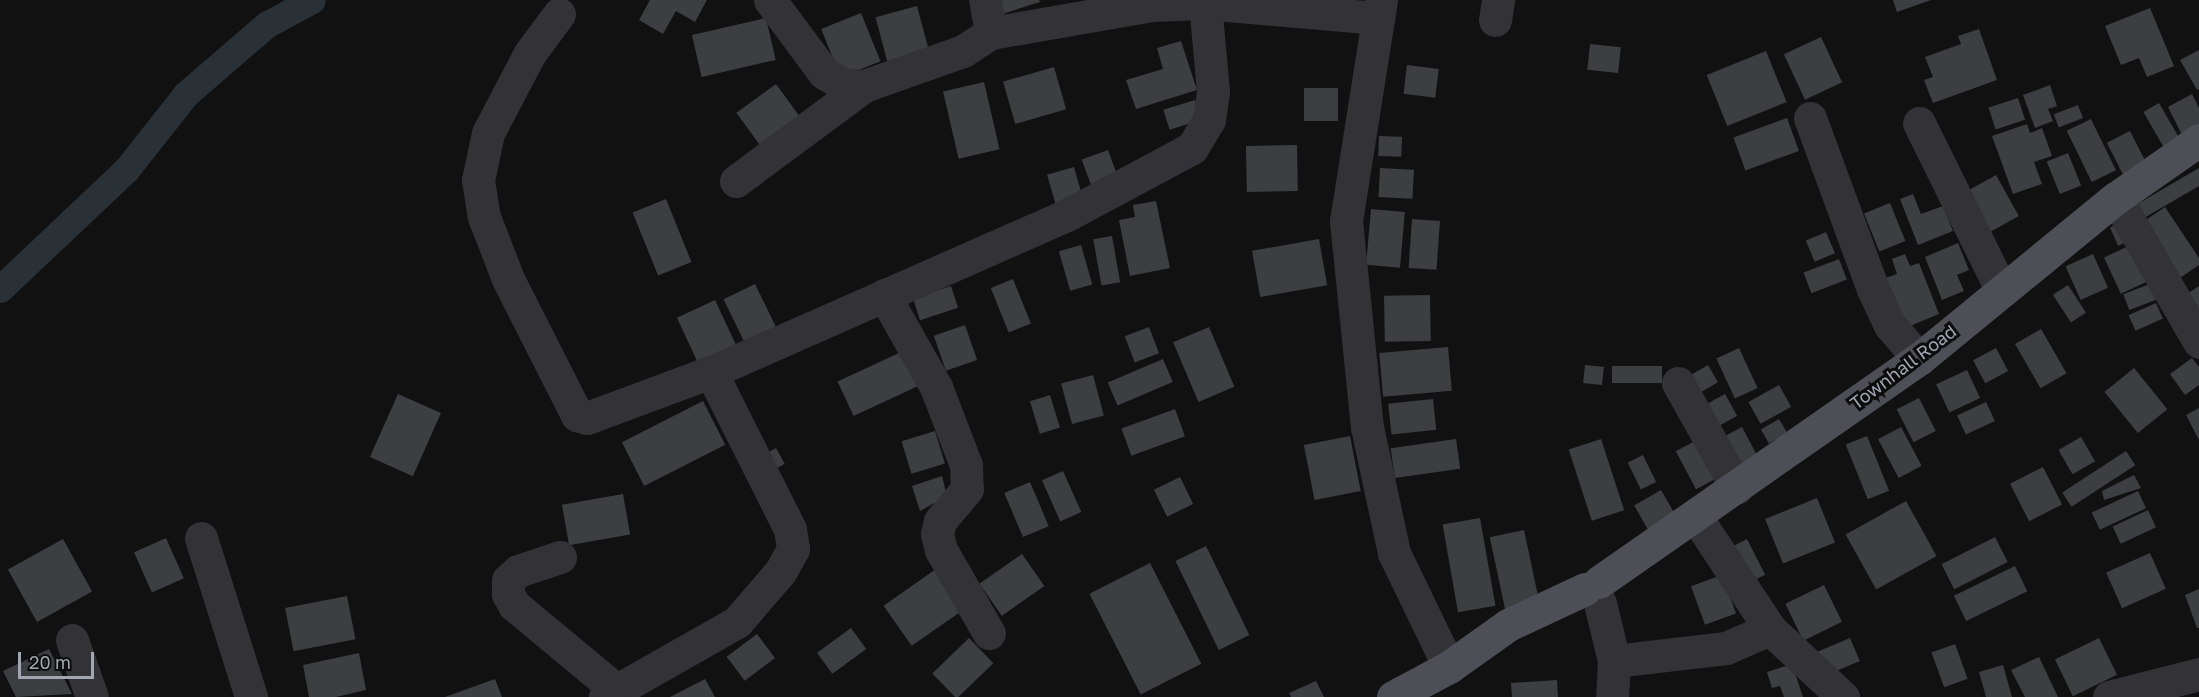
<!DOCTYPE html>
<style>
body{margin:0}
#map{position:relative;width:2199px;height:697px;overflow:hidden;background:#111112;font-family:"Golos Text",sans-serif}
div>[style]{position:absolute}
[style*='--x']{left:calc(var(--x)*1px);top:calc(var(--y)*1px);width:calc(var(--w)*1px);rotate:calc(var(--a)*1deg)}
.canal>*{height:27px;margin:-13.5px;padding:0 13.5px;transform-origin:13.5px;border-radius:13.5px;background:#293137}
.building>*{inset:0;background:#3d3e42;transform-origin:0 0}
.minor>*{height:33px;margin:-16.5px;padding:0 16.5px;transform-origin:16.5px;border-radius:16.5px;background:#323237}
.major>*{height:33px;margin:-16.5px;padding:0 16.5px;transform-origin:16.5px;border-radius:16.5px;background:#4e4f56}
span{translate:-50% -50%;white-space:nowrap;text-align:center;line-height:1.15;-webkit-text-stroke:6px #0c0c0d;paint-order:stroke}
.street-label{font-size:18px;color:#a2a6b3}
.scale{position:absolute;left:18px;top:652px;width:76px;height:27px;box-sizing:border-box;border:3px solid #a2a6b3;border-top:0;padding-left:8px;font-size:18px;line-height:21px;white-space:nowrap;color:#a2a6b3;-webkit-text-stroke:4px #0c0c0d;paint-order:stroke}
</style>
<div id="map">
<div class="canal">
<i style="--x:0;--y:289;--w:173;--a:-43.4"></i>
<i style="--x:126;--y:170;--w:97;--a:-51.7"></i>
<i style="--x:186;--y:94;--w:106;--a:-40.8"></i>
<i style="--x:266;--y:25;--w:52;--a:-28.5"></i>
</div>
<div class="building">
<i style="clip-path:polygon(650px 0,707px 0,695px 22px,676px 11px,663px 34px,639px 20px)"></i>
<i style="clip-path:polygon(998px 0,1039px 0,1040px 2px,1002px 14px)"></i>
<i style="clip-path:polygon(1893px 0,1931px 0,1897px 12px)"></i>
<i style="left:917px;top:6px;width:50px;height:43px;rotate:75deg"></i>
<i style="clip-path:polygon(2150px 8px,2174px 66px,2147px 77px,2139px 58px,2121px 65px,2105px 26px)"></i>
<i style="left:861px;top:13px;width:52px;height:43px;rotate:68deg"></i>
<i style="left:766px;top:18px;width:43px;height:76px;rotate:77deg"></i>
<i style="clip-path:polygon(1979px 29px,1997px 80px,1933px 103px,1924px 80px,1933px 77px,1925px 57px,1961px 44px,1958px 36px)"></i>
<i style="left:1821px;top:37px;width:50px;height:41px;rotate:65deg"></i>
<i style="clip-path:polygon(1181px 41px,1197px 90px,1136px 109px,1126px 80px,1163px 69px,1157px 48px)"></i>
<i style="left:1590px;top:44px;width:31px;height:26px;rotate:6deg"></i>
<i style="clip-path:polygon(2199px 50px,2199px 89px,2197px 90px,2180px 60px)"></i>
<i style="left:1766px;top:51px;width:55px;height:64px;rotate:68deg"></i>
<i style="left:1407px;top:65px;width:32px;height:29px;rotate:7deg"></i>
<i style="left:1054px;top:67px;width:44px;height:53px;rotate:74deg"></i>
<i style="left:984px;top:82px;width:69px;height:42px;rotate:77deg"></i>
<i style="left:776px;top:84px;width:48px;height:49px;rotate:54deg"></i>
<i style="clip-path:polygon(2050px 85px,2057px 106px,2048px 109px,2053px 121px,2035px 128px,2023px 95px)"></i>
<i style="left:1304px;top:88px;width:34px;height:33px"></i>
<i style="clip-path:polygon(2192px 94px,2199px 108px,2199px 129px,2183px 137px,2168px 107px)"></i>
<i style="left:2018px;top:98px;width:23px;height:31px;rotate:72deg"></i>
<i style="left:1195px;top:100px;width:21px;height:33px;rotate:73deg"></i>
<i style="left:2159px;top:103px;width:43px;height:18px;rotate:60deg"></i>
<i style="left:2078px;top:105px;width:14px;height:26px;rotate:69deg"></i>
<i style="left:1787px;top:118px;width:35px;height:57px;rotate:70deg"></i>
<i style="left:2091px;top:119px;width:57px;height:27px;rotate:64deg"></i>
<i style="clip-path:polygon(2027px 124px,2030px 133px,2042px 128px,2052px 156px,2034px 162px,2042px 184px,2013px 194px,1992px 136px)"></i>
<i style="left:2130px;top:131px;width:40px;height:26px;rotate:63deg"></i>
<i style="left:1379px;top:136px;width:23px;height:20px;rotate:2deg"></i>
<i style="left:1297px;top:145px;width:46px;height:51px;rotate:89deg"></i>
<i style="left:1108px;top:150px;width:33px;height:28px;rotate:70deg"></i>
<i style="left:2068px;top:153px;width:35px;height:23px;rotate:68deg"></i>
<i style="left:1074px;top:167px;width:35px;height:28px;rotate:74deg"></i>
<i style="left:1380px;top:168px;width:34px;height:29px;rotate:3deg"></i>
<i style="clip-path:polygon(2199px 168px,2199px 186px,2142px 219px,2134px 206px)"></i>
<i style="left:1996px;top:175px;width:47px;height:40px;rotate:61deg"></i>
<i style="clip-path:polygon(1913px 194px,1921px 214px,1943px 206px,1953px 231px,1918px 245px,1900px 199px)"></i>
<i style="left:666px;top:199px;width:68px;height:36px;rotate:68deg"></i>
<i style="clip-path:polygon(1156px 201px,1170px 268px,1130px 276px,1119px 220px,1135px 217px,1133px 205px)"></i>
<i style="left:1890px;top:203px;width:41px;height:28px;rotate:68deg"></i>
<i style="clip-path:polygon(2165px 207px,2199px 258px,2199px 265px,2174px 282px,2137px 226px)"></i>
<i style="left:1371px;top:209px;width:34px;height:56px;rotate:5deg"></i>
<i style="left:1412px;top:219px;width:28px;height:49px;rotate:4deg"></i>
<i style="left:2120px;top:223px;width:20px;height:11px;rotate:66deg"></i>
<i style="left:1826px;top:232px;width:23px;height:22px;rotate:67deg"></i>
<i style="left:1112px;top:236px;width:47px;height:19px;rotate:80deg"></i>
<i style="left:1319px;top:239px;width:47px;height:68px;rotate:80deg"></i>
<i style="clip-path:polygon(1958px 243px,1969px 270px,1957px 275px,1964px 291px,1942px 300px,1925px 257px)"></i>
<i style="left:2133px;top:244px;width:40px;height:32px;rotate:65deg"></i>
<i style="left:1081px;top:245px;width:41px;height:23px;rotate:74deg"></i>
<i style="clip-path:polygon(1905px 254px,1910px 266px,1919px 263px,1939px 314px,1905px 328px,1885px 278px,1897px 274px,1892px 259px)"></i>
<i style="left:2093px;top:254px;width:37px;height:30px;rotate:66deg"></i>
<i style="left:1839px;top:259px;width:22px;height:38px;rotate:69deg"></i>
<i style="left:1013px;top:279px;width:48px;height:24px;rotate:68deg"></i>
<i style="left:2155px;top:282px;width:17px;height:34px;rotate:69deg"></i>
<i style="left:755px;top:284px;width:52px;height:35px;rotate:64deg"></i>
<i style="left:2068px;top:285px;width:33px;height:18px;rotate:57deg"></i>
<i style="left:951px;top:286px;width:23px;height:40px;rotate:72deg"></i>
<i style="clip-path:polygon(2199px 286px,2199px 325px,2181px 298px)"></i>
<i style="left:1430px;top:295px;width:46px;height:46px;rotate:89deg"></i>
<i style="left:715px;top:300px;width:54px;height:42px;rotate:65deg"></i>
<i style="left:2156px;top:303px;width:17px;height:30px;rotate:66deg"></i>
<i style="left:965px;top:325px;width:37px;height:33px;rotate:71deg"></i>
<i style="left:1149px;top:327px;width:28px;height:26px;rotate:69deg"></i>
<i style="left:1209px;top:327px;width:65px;height:39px;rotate:67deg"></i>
<i style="left:2041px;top:329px;width:51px;height:30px;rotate:60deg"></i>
<i style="left:1448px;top:347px;width:44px;height:69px;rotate:85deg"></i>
<i style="left:1739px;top:348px;width:44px;height:25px;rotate:65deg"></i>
<i style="left:1996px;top:348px;width:26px;height:26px;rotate:62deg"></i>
<i style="left:901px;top:352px;width:38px;height:70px;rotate:65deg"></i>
<i style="clip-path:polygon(2192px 358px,2199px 367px,2199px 385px,2185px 395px,2170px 374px)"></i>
<i style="left:1163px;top:359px;width:25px;height:60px;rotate:67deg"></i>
<i style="left:1585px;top:365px;width:19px;height:18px;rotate:6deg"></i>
<i style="left:1708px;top:365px;width:20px;height:24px;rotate:60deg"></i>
<i style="left:1612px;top:366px;width:50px;height:17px"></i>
<i style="left:2134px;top:368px;width:53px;height:38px;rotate:51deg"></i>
<i style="left:1967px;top:370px;width:31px;height:34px;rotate:65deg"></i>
<i style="left:1093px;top:375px;width:42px;height:33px;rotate:75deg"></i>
<i style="left:1779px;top:385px;width:25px;height:35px;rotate:61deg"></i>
<i style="left:398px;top:394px;width:47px;height:69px;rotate:24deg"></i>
<i style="left:1725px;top:394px;width:25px;height:25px;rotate:61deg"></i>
<i style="left:1050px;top:395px;width:34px;height:21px;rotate:73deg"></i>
<i style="left:1919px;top:398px;width:37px;height:25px;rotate:63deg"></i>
<i style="left:1433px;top:399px;width:31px;height:45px;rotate:84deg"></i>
<i style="left:703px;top:401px;width:49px;height:91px;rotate:63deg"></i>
<i style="left:1986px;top:402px;width:21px;height:32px;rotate:65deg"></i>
<i style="clip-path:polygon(2199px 408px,2199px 440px,2186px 415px)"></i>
<i style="left:1175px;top:409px;width:29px;height:57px;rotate:70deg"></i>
<i style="left:1779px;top:419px;width:16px;height:21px;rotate:60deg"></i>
<i style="left:1742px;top:427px;width:38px;height:22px;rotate:62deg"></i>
<i style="left:1901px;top:427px;width:44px;height:26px;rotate:62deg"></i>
<i style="left:935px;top:431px;width:34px;height:35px;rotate:73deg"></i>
<i style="left:1350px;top:436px;width:56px;height:47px;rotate:79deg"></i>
<i style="left:1867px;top:436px;width:59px;height:23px;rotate:68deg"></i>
<i style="left:2081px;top:437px;width:28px;height:26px;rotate:60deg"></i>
<i style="left:1456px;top:439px;width:30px;height:66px;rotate:82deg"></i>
<i style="left:1601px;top:439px;width:75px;height:34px;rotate:72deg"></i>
<i style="left:1697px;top:440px;width:43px;height:24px;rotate:62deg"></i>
<i style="left:776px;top:448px;width:18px;height:17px;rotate:61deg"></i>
<i style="left:2126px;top:451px;width:17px;height:76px;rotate:57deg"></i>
<i style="left:1643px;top:455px;width:30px;height:17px;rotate:64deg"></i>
<i style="left:2043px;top:467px;width:42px;height:37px;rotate:63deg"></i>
<i style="left:1063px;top:471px;width:45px;height:23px;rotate:66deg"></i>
<i style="clip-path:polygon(2134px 475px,2141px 488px,2104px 500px,2102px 491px)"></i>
<i style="clip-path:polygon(942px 476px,947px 496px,920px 511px,912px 486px)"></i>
<i style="left:1180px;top:477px;width:30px;height:29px;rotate:64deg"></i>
<i style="left:1030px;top:482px;width:48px;height:28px;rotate:67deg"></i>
<i style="left:1661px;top:490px;width:30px;height:31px;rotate:60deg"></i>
<i style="left:2138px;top:491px;width:19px;height:51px;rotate:65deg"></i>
<i style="left:623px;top:494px;width:41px;height:62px;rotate:80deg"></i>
<i style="left:1817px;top:498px;width:48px;height:56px;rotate:68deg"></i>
<i style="left:1906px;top:501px;width:63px;height:69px;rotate:61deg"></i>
<i style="left:2148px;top:510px;width:19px;height:39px;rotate:65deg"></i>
<i style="left:1480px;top:518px;width:89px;height:38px;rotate:80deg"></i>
<i style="left:1524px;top:530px;width:78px;height:35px;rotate:78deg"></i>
<i style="left:1995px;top:537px;width:28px;height:60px;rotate:63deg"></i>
<i style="left:166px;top:538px;width:44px;height:35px;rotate:66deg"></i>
<i style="left:63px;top:539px;width:60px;height:63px;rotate:61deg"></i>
<i style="left:1747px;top:539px;width:40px;height:24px;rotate:63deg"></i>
<i style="left:1206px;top:546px;width:99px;height:34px;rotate:64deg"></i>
<i style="left:2150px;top:553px;width:39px;height:48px;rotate:66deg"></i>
<i style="left:1022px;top:554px;width:39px;height:52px;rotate:55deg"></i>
<i style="left:1150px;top:563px;width:113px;height:68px;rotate:63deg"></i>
<i style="left:2015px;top:566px;width:28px;height:68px;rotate:64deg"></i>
<i style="left:936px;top:569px;width:49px;height:64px;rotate:55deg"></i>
<i style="left:1722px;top:575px;width:41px;height:33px;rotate:70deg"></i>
<i style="left:1824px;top:585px;width:41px;height:43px;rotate:64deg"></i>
<i style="clip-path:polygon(2199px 589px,2199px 628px,2197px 628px,2185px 595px)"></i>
<i style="left:347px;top:596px;width:44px;height:63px;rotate:79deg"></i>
<i style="left:851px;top:628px;width:26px;height:42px;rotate:54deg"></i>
<i style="left:757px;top:634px;width:30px;height:38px;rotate:53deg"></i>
<i style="left:969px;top:638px;width:35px;height:51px;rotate:46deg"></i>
<i style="left:1850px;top:638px;width:25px;height:38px;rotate:67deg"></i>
<i style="left:2099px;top:638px;width:41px;height:49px;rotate:64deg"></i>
<i style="left:1955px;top:644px;width:37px;height:25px;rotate:70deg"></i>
<i style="clip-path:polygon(49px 649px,72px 694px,16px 697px,3px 671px)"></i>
<i style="clip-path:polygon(359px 653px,366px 690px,336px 697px,309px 697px,303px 665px)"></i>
<i style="clip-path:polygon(2039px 657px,2058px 697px,2025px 697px,2011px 670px)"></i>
<i style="clip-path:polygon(1792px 664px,1803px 697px,1784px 697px,1780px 686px,1772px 688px,1767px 672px)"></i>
<i style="clip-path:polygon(2003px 665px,2012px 697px,1986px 697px,1979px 672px)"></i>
<i style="clip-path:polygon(495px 679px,502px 697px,445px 697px)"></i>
<i style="clip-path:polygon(705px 679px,715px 697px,670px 697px)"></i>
<i style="clip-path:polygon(1557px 680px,1558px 697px,1512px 697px,1511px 683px)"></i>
<i style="clip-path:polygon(1316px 681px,1324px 697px,1291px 697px,1289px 693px)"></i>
</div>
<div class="minor">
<i style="--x:770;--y:0;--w:91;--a:53.5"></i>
<i style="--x:824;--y:73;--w:22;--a:30"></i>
<i style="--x:843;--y:84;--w:21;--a:5"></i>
<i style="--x:864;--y:86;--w:105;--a:-19.5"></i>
<i style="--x:963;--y:51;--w:33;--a:-33"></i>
<i style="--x:991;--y:33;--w:34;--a:-100"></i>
<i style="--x:1381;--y:0;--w:224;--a:99"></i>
<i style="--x:1346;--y:221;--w:207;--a:84.2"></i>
<i style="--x:1367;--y:427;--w:129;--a:77.9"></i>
<i style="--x:1394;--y:553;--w:127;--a:64.2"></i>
<i style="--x:559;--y:14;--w:49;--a:126.6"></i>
<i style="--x:530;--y:53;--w:90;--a:117.7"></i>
<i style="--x:488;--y:133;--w:48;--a:102"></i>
<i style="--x:478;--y:180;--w:37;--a:81"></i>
<i style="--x:484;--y:217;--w:66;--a:68.8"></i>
<i style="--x:508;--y:279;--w:153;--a:63.1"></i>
<i style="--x:577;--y:415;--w:10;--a:17"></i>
<i style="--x:587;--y:418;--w:132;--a:-20.4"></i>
<i style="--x:711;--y:372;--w:176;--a:63.3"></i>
<i style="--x:790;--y:529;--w:20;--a:81"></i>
<i style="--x:793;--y:549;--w:26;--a:119"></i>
<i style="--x:780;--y:572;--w:66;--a:130.7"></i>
<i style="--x:737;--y:622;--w:152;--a:150.4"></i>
<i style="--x:1495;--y:20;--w:20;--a:-81"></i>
<i style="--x:991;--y:33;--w:162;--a:-9.9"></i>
<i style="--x:1151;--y:5;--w:54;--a:-2.1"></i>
<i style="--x:1205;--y:3;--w:174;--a:5"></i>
<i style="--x:1810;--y:118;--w:182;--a:69.8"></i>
<i style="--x:1873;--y:289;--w:40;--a:65"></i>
<i style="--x:1890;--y:325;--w:45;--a:49.5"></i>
<i style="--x:1919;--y:123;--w:187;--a:63.7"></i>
<i style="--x:736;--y:181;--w:159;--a:-36.6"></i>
<i style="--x:2116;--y:198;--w:166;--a:60"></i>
<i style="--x:884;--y:295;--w:106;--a:60.5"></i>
<i style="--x:936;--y:387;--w:84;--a:69"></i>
<i style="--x:966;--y:465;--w:24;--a:88"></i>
<i style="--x:967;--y:489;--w:42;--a:130.2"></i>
<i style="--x:940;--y:521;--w:13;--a:103"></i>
<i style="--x:937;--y:534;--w:16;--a:76"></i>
<i style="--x:941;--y:550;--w:96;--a:60"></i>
<i style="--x:711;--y:372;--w:389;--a:-23.8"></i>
<i style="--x:1067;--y:215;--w:142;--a:-28.2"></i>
<i style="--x:1192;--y:148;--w:33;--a:-59"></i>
<i style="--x:1209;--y:120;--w:29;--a:-82"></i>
<i style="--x:1213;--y:91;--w:88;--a:-95.2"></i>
<i style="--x:1678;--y:383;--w:120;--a:60.7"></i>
<i style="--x:1696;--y:517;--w:134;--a:56.5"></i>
<i style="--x:1770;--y:629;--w:100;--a:43"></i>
<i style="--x:201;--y:538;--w:167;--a:72.5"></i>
<i style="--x:560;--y:557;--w:44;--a:161.6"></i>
<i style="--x:518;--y:571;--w:13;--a:138"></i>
<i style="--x:508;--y:580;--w:14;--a:90"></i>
<i style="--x:508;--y:594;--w:13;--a:61"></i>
<i style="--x:514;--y:605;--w:131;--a:39.7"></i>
<i style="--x:1600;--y:603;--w:60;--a:76.4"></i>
<i style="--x:1614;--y:661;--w:36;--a:93"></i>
<i style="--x:72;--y:640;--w:60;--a:70.7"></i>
<i style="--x:1614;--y:661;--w:113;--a:-6.6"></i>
<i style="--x:1726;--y:648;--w:48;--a:-23.4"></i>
<i style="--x:2109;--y:697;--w:93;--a:-14.3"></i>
</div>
<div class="major">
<i style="--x:1599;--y:582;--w:390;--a:-34.9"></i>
<i style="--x:1919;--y:359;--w:254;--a:-39.3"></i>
<i style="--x:2116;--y:198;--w:101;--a:-34.9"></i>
<i style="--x:1393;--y:697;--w:64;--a:-28.2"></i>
<i style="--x:1449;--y:667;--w:72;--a:-35.4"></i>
<i style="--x:1508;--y:625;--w:85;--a:-25.1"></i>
</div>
<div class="street-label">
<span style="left:1903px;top:367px;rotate:-37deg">Townhall Road</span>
</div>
<div class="scale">20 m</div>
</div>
